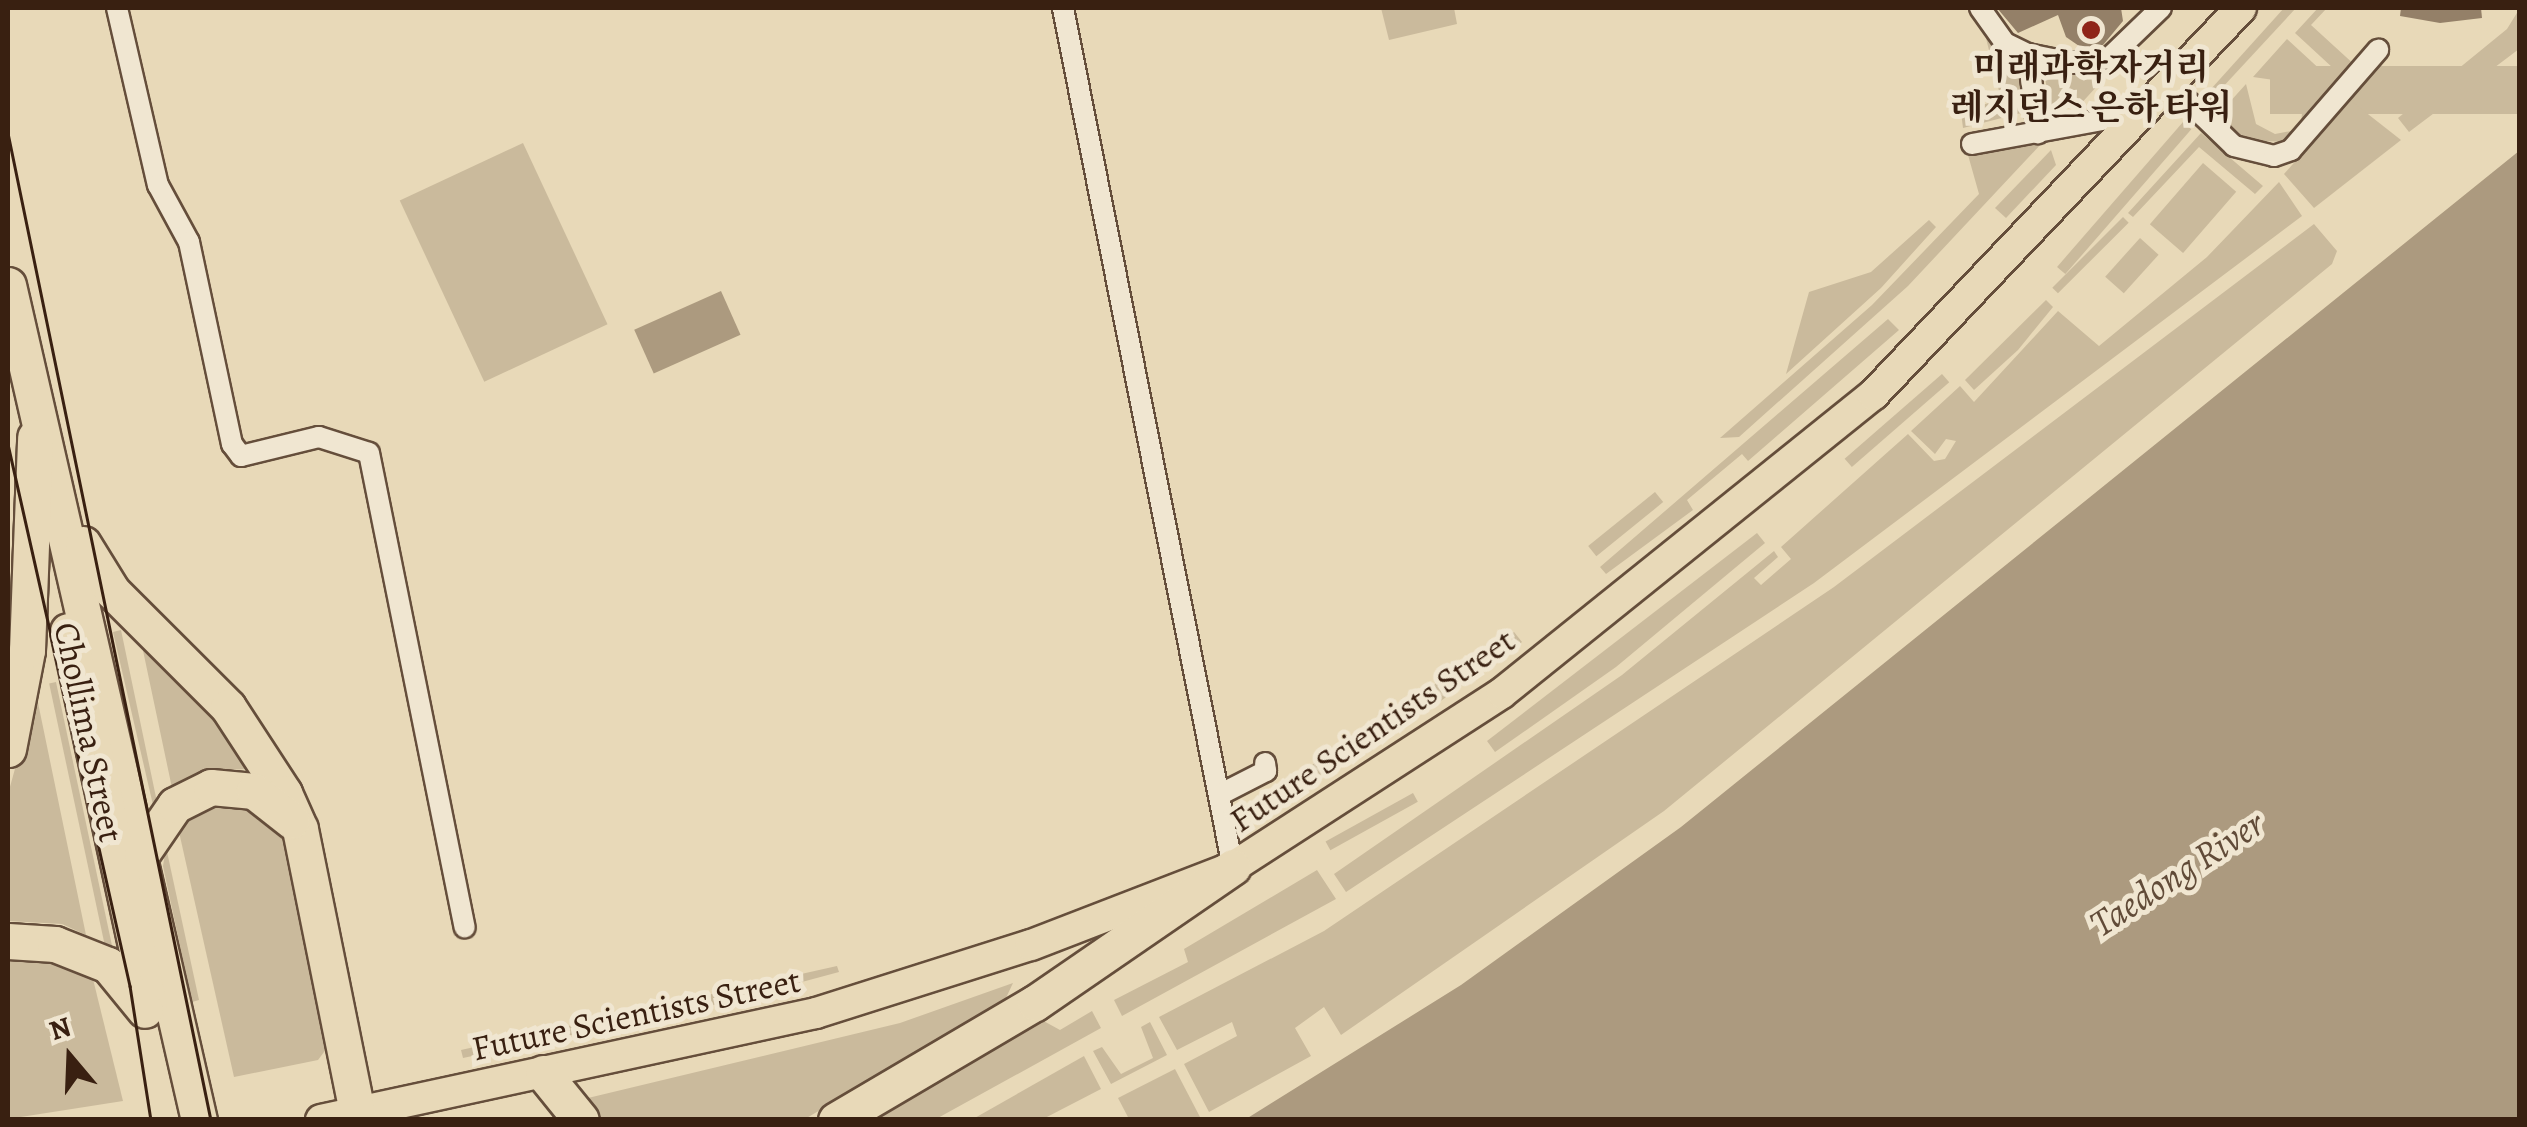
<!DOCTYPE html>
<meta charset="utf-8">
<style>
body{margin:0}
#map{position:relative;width:2527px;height:1127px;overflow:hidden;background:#e8d9b8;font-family:Alegreya,"Noto Serif KR",serif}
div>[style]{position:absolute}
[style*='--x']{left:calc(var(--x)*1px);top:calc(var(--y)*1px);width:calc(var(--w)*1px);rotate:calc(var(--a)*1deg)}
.green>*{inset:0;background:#caba9c;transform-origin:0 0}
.water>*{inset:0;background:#ac9a7f;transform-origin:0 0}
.building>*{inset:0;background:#948068}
.roads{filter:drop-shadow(2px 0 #654e3b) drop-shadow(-2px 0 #654e3b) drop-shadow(0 2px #654e3b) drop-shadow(0 -2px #654e3b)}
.street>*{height:20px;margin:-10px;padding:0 10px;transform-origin:10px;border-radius:10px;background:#f0e6d1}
.primary>*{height:30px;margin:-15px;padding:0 15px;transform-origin:15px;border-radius:15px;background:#e8d9b8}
.highway>*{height:35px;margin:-17.5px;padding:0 17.5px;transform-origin:17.5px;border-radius:17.5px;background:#e8d9b8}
.tram>*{height:2.5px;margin:-1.25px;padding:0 1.25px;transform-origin:1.25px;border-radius:1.25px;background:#392011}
.dots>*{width:28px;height:28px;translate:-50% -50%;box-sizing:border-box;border:5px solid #f0e6d1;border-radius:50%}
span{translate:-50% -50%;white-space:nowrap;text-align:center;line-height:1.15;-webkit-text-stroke:10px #f0e6d1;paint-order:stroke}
.poi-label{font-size:35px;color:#392011;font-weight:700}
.street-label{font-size:35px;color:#392011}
.water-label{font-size:38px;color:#614b38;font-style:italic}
.frame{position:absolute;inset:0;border:10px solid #392011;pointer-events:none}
.north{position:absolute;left:20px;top:1007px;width:100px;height:100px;-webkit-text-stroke:8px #f0e6d1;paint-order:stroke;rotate:341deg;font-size:28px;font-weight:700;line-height:40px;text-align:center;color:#392011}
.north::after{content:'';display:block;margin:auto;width:35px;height:45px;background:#392011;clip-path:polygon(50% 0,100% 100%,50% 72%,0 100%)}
</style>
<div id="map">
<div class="green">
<i style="clip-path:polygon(1381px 8px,1454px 8px,1457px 24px,1389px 40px)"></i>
<i style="clip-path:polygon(2284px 8px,2296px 8px,2208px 103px,2211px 89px)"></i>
<i style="clip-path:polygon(2318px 8px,2327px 8px,2311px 25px,2357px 67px,2346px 80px,2295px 33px)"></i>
<i style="clip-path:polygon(2520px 8px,2519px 49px,2409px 132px,2398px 118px,2507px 29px)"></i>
<i style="clip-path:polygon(2152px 26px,2077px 108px,2049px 108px,2044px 67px,2074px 68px)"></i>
<i style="clip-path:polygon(1985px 34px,2016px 55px,2025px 112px,1963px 128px,1961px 112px,2001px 99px)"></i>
<i style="clip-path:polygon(2287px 39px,2337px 85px,2301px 125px,2303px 100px,2294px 83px,2253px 77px)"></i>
<i style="left:2519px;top:66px;width:48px;height:249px;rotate:90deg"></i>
<i style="clip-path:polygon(2246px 84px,2256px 124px,2275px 134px,2296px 130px,2284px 142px,2247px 140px,2218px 115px)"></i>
<i style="clip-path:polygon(2350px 100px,2401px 140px,2314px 208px,2284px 174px)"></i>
<i style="left:2183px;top:122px;width:11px;height:192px;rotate:41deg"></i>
<i style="clip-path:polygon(2201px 133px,2263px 186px,2255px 194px,2199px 147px,2133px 217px,2128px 213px)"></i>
<i style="left:523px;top:143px;width:200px;height:136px;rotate:65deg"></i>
<i style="clip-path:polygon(2042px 143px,1908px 286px,1739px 437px,1720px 438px,1872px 305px,1979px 194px,1968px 155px)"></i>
<i style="clip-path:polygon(2051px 150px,2056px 165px,2006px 218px,1995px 208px)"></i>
<i style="left:2203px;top:163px;width:44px;height:81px;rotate:41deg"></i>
<i style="clip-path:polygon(2279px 182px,2302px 216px,1814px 583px,1346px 892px,1334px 874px,1622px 675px,1774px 551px,1778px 557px,1754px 578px,1761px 585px,1791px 559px,1781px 547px,1908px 434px,1934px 461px,1945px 459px,1956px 441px,1946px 439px,1935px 454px,1911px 431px,1960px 386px,1974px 402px,2058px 311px,2099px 346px,2207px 257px)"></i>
<i style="left:2123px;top:217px;width:8px;height:100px;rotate:45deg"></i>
<i style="clip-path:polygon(1929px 220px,1936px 227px,1881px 288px,1786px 374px,1809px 292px,1871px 272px)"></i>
<i style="clip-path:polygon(2314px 224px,2337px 251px,2332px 264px,1664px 811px,1341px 1035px,1324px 1007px,1295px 1028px,1311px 1056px,1209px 1112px,1184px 1064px,1237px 1036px,1232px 1022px,1177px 1050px,1159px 1017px,1324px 931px,1834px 587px)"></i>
<i style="left:2140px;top:238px;width:25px;height:52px;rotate:42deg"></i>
<i style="clip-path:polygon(2046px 300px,2053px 307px,2018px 350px,1974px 390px,1965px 380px)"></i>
<i style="clip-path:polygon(1888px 319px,1899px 330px,1748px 461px,1742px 454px,1687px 500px,1693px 510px,1606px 574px,1600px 567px)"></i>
<i style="left:1942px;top:374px;width:11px;height:129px;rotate:49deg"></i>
<i style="left:1655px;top:492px;width:13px;height:86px;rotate:51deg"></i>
<i style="clip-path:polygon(1757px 533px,1765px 543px,1616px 667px,1495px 752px,1487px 741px)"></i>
<i style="clip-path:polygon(121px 630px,157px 802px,153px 805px,113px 632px)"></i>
<i style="clip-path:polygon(1514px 632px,1522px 642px,1438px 703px,1291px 793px,1286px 782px)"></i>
<i style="clip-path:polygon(141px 641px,236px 744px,252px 769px,213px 770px,172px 788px)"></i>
<i style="left:56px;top:682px;width:278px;height:7px;rotate:78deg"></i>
<i style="clip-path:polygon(36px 693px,86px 935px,62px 924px,8px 921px,8px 794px)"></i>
<i style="left:1413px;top:793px;width:10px;height:100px;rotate:61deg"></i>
<i style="clip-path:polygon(234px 798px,284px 829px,327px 1048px,318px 1060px,234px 1077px,177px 823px,194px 807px)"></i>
<i style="clip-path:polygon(166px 847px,199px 1000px,192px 1002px,163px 866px)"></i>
<i style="clip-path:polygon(1317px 870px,1336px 899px,1122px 1016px,1114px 1000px,1188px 962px,1184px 949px)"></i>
<i style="clip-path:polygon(8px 948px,91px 971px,123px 1101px,8px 1119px)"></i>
<i style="clip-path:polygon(837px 966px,839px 972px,728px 1002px,463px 1058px,461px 1050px)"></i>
<i style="clip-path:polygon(1013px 983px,1005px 1000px,805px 1119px,594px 1119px,588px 1098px,900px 1023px)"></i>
<i style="clip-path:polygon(1092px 1011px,1101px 1028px,936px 1119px,877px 1120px,1040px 1019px,1060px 1030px)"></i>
<i style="clip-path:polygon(1150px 1022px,1167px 1055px,1111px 1084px,1093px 1051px,1102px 1047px,1121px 1074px,1153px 1058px,1141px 1027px)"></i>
<i style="clip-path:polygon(1084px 1056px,1101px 1089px,1043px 1119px,973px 1119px)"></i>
<i style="clip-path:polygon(1175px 1069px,1200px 1117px,1129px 1119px,1118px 1098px)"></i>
</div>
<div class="water">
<i style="clip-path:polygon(2519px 151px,2519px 1119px,1246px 1119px,1461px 985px,1681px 827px)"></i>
<i style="left:721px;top:291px;width:48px;height:95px;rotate:66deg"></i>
</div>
<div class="building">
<i style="clip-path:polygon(1997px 8px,2121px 8px,2123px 21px,2103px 45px,2082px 48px,2066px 37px,2058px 15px,2018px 33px)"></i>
<i style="clip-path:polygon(2401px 8px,2481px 8px,2482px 18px,2440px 23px,2400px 16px)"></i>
</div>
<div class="roads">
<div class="street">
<i style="--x:117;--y:8;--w:182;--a:77"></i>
<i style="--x:158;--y:185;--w:65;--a:61.5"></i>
<i style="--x:189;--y:242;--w:207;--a:78"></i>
<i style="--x:232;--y:444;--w:15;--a:53"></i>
<i style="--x:241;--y:456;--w:80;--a:-13.7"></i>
<i style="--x:319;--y:437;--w:52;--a:17.7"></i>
<i style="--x:369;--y:453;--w:484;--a:78.6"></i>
<i style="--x:1063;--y:8;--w:876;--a:78.81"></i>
<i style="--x:1980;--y:8;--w:43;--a:54.5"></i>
<i style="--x:2005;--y:43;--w:25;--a:26"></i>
<i style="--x:2028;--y:54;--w:80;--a:82.8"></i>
<i style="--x:2028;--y:54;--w:45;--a:11.6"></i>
<i style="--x:2072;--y:63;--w:37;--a:-8"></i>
<i style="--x:2109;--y:58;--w:72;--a:-43.9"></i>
<i style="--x:2170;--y:84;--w:89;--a:44.1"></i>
<i style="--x:2234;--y:146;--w:41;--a:14"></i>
<i style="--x:2274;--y:156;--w:18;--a:-19"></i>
<i style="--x:2291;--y:150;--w:133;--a:-49"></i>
<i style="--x:1972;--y:144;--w:166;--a:-10.4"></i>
<i style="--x:1219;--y:795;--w:53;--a:-27.1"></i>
<i style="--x:1266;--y:771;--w:8;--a:-97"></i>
</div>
<div class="primary">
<i style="--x:321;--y:1120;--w:506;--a:-12.2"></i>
<i style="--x:816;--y:1013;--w:225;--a:-17.6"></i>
<i style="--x:1031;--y:945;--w:217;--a:-21.1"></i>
<i style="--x:1233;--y:867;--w:320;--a:-32.9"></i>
<i style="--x:1502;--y:693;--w:476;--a:-38.8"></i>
<i style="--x:1873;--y:395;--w:534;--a:-46.44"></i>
</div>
<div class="highway">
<i style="--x:8;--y:285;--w:857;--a:77.12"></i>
<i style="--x:83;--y:544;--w:55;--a:58.3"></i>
<i style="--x:112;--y:591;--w:164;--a:45"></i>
<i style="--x:228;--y:707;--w:103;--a:56.9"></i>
<i style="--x:284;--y:793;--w:39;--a:66"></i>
<i style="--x:300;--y:829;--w:289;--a:78.6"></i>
<i style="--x:68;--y:631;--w:383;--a:77.8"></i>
<i style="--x:8;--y:749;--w:101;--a:-79.1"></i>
<i style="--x:27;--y:650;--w:213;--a:-87.8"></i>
<i style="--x:142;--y:853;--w:58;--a:-55.5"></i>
<i style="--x:175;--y:805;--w:40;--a:-26.6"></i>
<i style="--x:211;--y:787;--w:43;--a:5.3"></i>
<i style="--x:254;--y:791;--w:48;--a:38.3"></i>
<i style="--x:8;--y:941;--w:47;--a:3.7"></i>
<i style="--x:55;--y:944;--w:57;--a:21.6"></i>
<i style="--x:108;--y:965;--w:58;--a:50.6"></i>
<i style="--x:543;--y:1073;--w:60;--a:51"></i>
<i style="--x:836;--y:1120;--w:231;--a:-30.5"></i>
<i style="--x:1035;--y:1003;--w:240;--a:-34.5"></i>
</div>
</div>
<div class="tram">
<i style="--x:8;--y:133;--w:1008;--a:78.38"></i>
<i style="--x:8;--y:444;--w:556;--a:77.31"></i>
<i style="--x:130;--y:986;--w:136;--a:81.1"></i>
</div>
<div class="dots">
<i style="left:2091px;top:30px;background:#8f2418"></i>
</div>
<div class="poi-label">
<span style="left:2091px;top:87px">미래과학자거리<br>레지던스 은하 타워</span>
</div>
<div class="street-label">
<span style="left:1372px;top:730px;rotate:-34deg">Future Scientists Street</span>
<span style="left:89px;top:732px;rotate:78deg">Chollima Street</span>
<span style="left:636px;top:1014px;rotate:-12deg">Future Scientists Street</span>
</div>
<div class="water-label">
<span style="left:2177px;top:874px;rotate:-33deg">Taedong River</span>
</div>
<div class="frame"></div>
<div class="north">N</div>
</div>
